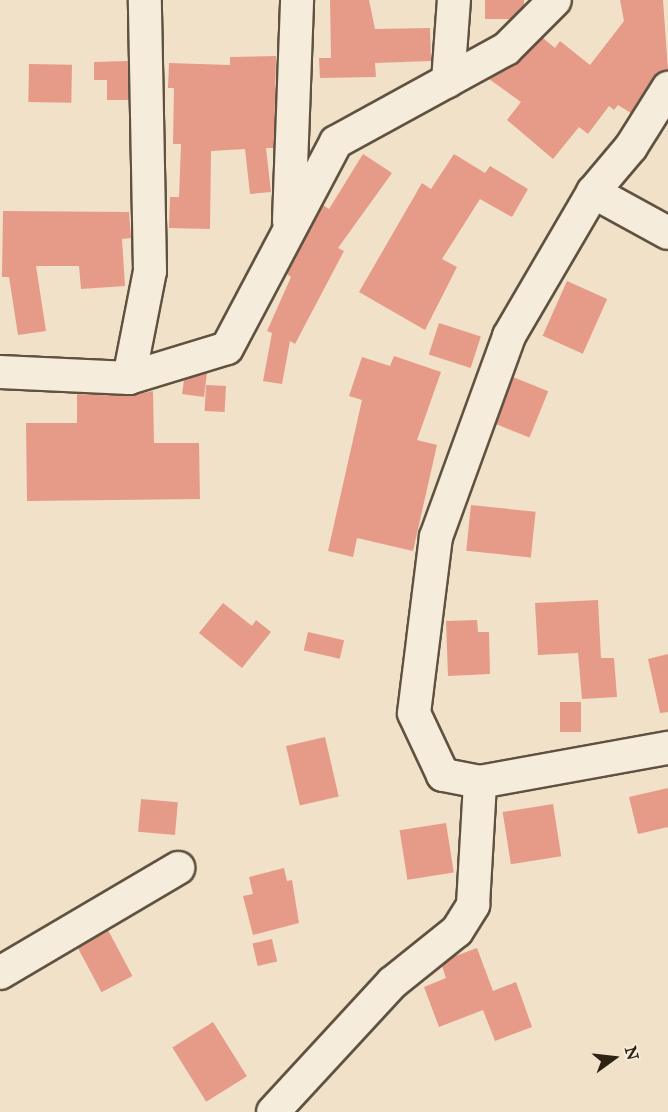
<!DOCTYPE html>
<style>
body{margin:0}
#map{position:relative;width:668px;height:1112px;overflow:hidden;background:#f1e1c8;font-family:"IM FELL Great Primer",serif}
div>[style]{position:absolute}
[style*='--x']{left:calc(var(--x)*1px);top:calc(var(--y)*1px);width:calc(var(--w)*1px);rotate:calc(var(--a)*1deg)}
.building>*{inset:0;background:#e69b89;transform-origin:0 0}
.roads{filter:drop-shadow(2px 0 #5f5240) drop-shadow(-2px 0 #5f5240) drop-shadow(0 2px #5f5240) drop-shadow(0 -2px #5f5240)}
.minor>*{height:32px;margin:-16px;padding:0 16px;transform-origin:16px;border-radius:16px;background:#f6ecdb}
span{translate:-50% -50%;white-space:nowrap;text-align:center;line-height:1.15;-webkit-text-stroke:4.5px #f6ecdb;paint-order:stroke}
.north{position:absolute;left:584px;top:1028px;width:60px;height:60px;-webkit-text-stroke:4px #f6ecdb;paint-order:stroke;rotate:75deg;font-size:16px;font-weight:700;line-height:24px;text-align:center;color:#2e2213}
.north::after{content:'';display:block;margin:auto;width:21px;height:27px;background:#2e2213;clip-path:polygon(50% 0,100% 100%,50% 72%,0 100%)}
</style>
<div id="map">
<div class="building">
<i style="clip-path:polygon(330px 0,369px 0,375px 29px,430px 28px,431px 61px,375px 63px,376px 77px,320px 78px,319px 58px,331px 58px)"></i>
<i style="clip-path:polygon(485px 0,524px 0,524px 6px,511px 19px,485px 19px)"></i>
<i style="clip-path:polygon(620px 0,663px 0,668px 70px,653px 78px,631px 113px,618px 105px,614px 110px,609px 106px,588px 134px,579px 127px,553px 159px,507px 120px,521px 102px,489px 79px,518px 62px,543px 38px,555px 48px,560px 41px,590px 65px,624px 21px)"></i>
<i style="clip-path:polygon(276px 56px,274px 148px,266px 148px,271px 192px,250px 194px,245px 149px,211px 151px,210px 229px,169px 228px,170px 197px,179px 197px,181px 144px,173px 144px,174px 88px,168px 88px,169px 63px,230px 65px,230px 57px)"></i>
<i style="clip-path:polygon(128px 61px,129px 100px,107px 100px,107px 80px,94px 80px,94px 62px)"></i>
<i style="left:29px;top:64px;width:43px;height:38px;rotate:1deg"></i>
<i style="clip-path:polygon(363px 154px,392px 173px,338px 248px,344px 251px,295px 344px,290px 341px,282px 384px,263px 381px,272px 333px,267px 331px,291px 277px,287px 274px,323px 205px,329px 209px)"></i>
<i style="clip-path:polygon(454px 154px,485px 173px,490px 166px,528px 189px,512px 217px,480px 199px,442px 259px,457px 267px,425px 330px,359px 292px,422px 183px,431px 189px)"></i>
<i style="clip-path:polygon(3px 211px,129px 212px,131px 238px,122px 239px,125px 286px,81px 289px,79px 266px,36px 266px,46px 331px,18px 335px,9px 277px,2px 277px)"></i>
<i style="left:567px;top:281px;width:44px;height:60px;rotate:24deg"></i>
<i style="left:439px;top:323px;width:44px;height:33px;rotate:18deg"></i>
<i style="clip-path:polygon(394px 356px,441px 372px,417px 440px,437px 445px,413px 551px,357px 538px,353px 557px,328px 551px,362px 400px,349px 396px,362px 357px,390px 366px)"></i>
<i style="clip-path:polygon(207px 373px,204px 397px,182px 394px,184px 380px)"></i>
<i style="left:513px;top:377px;width:38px;height:50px;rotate:22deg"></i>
<i style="left:206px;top:385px;width:20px;height:26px;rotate:3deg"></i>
<i style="clip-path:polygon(153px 391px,154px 443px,199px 443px,200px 499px,27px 501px,26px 423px,77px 423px,77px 394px,128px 396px)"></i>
<i style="left:471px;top:505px;width:65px;height:46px;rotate:6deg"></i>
<i style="clip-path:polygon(598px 600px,601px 658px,614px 658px,617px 697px,582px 699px,578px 653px,538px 655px,535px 603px)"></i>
<i style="clip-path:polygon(223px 603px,252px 626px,256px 620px,271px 632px,242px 668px,199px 633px)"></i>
<i style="clip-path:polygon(477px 620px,478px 632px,489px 632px,490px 674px,448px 676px,446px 621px)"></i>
<i style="left:308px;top:632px;width:37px;height:19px;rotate:13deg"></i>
<i style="clip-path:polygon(668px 654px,668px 712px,660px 713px,648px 659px)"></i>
<i style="left:560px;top:702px;width:21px;height:30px"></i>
<i style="left:325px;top:737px;width:61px;height:40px;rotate:77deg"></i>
<i style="clip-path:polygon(668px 788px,668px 827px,638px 834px,629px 797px)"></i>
<i style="left:141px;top:799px;width:37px;height:33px;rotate:5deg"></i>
<i style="left:553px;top:804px;width:53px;height:51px;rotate:81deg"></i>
<i style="left:446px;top:823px;width:50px;height:47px;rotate:81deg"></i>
<i style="clip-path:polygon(284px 868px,287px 881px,292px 880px,299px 923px,253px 935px,243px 896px,253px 894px,249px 877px)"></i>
<i style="left:108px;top:930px;width:52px;height:35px;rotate:62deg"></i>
<i style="left:272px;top:939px;width:23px;height:20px;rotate:77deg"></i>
<i style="clip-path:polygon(477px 948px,493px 991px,516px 982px,532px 1027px,495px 1041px,483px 1010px,439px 1027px,424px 987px,446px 978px,442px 966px,453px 957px)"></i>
<i style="left:213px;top:1022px;width:64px;height:48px;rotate:58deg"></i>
</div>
<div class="roads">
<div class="minor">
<i style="--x:448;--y:81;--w:81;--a:-85.8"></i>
<i style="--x:593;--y:192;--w:85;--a:28.7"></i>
<i style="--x:289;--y:221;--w:221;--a:-87.9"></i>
<i style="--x:0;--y:372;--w:129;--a:2.7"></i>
<i style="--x:129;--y:378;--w:102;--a:-17"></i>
<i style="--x:227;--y:348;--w:233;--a:-62.1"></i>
<i style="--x:336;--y:142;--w:194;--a:-28.7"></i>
<i style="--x:506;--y:49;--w:69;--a:-45"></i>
<i style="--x:129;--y:378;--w:109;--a:-78.9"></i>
<i style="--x:150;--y:271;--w:271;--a:-91.1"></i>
<i style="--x:480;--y:782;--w:191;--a:-10.3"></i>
<i style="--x:0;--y:973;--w:207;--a:-30.5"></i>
<i style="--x:273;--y:1112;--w:176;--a:-47.3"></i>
<i style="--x:392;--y:983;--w:83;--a:-38.7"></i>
<i style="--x:457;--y:931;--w:31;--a:-58"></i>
<i style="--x:473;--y:905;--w:123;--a:-86.7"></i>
<i style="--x:480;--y:782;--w:38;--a:-169"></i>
<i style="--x:443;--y:775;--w:68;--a:-115.1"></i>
<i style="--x:414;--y:713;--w:177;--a:-82.9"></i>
<i style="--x:436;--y:537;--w:214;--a:-70"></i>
<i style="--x:509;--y:336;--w:167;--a:-59.7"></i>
<i style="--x:593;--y:192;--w:59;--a:-49.8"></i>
<i style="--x:631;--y:147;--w:70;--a:-57.9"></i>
</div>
</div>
<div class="north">N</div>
</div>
